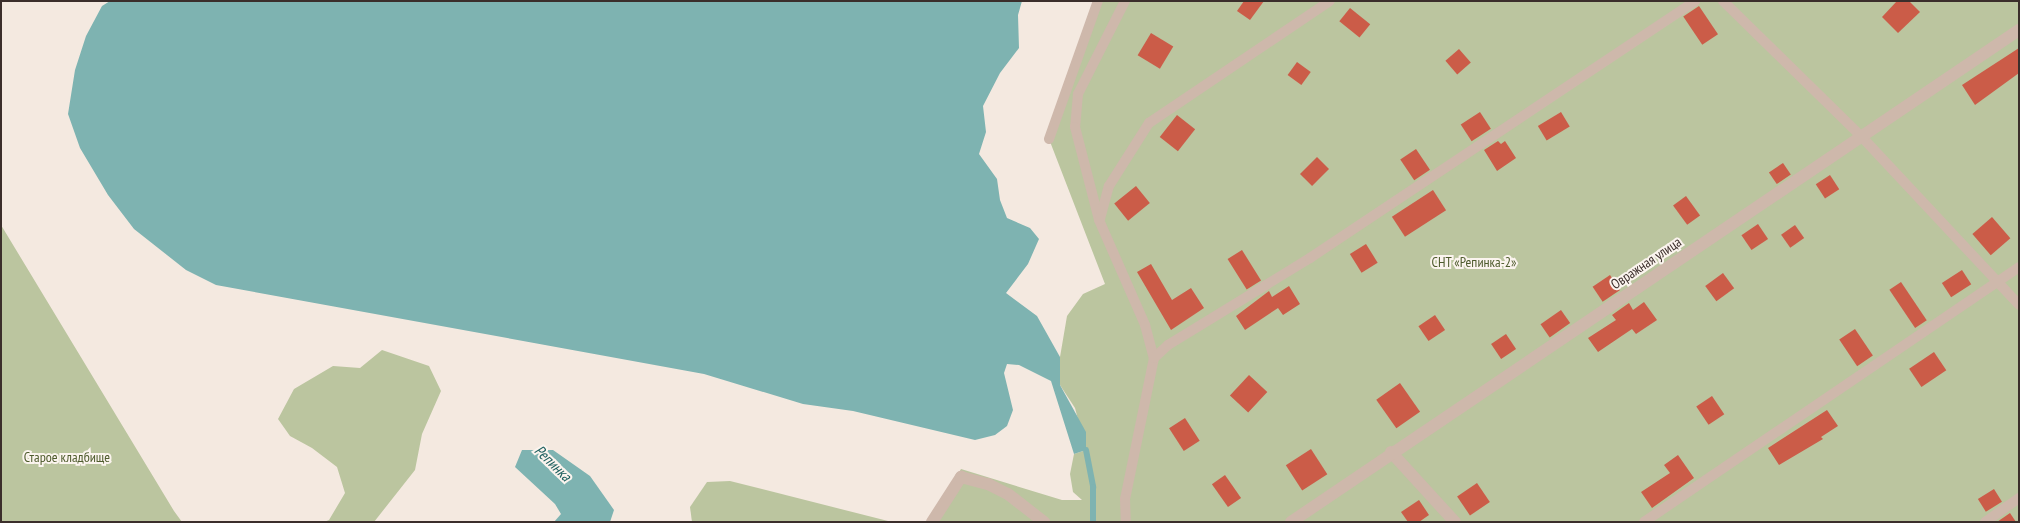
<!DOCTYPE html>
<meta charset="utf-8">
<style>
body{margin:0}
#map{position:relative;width:2020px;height:523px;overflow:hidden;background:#f4e9e0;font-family:"PT Sans Narrow",sans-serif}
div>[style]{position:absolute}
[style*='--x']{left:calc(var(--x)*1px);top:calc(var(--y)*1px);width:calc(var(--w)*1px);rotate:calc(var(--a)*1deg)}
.green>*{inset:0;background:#bbc59f}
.water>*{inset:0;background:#7eb3b1}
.stream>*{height:6px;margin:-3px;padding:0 3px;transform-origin:3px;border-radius:3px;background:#7eb3b1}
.building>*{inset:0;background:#cb5c48;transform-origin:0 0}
.lane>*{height:10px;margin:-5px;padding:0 5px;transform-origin:5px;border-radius:5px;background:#ceb8ab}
.street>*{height:12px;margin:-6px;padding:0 6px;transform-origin:6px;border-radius:6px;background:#ceb8ab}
span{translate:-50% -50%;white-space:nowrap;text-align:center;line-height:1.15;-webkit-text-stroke:4px #fbf4ee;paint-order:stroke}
.park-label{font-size:14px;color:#4e5b2d}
.street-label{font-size:14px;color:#3b2e2b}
.water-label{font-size:15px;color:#1d5f5e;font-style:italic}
.frame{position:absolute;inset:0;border:2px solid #3b2e2b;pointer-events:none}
</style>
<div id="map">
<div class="green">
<i style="clip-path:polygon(1098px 1px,2019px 1px,2019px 522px,929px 522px,961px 469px,1062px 500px,1082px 500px,1073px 492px,1070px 474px,1074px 454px,1086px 450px,1075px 408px,1060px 385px,1060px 357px,1067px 316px,1083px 294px,1105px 284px,1049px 139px)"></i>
<i style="clip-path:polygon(1px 225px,174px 511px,182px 522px,1px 522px)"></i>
<i style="clip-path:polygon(382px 350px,429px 366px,441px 391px,422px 434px,415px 470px,374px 522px,324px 522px,329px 520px,345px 493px,337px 467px,312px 448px,290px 436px,278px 419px,294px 389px,333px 366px,360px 368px)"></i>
<i style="clip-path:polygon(730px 481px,892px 522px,692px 522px,690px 507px,707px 482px)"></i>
</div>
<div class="water">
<i style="clip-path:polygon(110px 1px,1022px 1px,1018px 15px,1019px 48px,1000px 73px,983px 106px,986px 132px,979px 154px,997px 179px,1000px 200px,1007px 218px,1030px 228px,1039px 239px,1028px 264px,1006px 293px,1037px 316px,1060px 357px,1060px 385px,1086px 432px,1086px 450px,1074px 454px,1051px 381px,1019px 365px,1007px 364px,1004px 373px,1013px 410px,1007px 426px,995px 435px,975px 440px,853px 411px,803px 404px,704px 374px,216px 285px,186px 270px,134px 229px,108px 195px,80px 148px,68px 114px,75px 70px,86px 36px,102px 6px)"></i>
<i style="clip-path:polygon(522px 450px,553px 450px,590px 476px,614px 510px,610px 522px,554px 522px,561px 514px,555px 504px,515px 467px)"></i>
</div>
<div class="stream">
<i style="--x:1086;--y:450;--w:38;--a:79"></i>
<i style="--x:1093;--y:487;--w:35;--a:90"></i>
</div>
<div class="building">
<i style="clip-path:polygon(1244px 1px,1264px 1px,1250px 20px,1237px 11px)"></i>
<i style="clip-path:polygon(1897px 1px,1909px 1px,1920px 12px,1898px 33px,1882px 17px)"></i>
<i style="left:1699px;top:6px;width:34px;height:19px;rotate:56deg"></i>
<i style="left:1350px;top:8px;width:26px;height:17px;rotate:39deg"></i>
<i style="left:1151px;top:33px;width:26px;height:26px;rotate:31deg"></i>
<i style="clip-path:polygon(2019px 48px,2019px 73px,1975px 105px,1962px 85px)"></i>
<i style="left:1459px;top:49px;width:18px;height:18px;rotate:49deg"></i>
<i style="left:1297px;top:62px;width:17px;height:16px;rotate:36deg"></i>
<i style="left:1480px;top:112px;width:20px;height:23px;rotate:57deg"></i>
<i style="left:1561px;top:112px;width:17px;height:27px;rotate:59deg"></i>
<i style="left:1177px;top:115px;width:23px;height:28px;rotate:38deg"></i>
<i style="clip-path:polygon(1498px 141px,1501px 144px,1505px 141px,1516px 158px,1497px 171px,1484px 150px)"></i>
<i style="left:1416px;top:149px;width:25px;height:19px;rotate:56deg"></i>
<i style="left:1317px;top:157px;width:17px;height:24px;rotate:45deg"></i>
<i style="left:1783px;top:163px;width:14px;height:17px;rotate:56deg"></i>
<i style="left:1830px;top:175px;width:17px;height:17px;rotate:57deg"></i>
<i style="left:1136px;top:186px;width:22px;height:28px;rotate:51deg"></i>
<i style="left:1433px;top:190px;width:24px;height:49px;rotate:57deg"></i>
<i style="left:1686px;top:196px;width:24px;height:16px;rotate:54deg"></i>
<i style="left:1992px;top:217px;width:28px;height:26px;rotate:49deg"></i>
<i style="left:1758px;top:224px;width:18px;height:20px;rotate:56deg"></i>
<i style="left:1795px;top:225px;width:16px;height:17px;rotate:55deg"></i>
<i style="left:1366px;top:244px;width:22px;height:19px;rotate:58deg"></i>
<i style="left:1242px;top:250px;width:36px;height:17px;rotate:58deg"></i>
<i style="clip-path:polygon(1151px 264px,1172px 300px,1191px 288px,1204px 308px,1171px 330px,1137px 272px)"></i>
<i style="left:1962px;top:270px;width:17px;height:24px;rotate:57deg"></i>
<i style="left:1723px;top:273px;width:19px;height:22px;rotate:54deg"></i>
<i style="left:1610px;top:275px;width:18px;height:21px;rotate:56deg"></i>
<i style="left:1901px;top:282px;width:46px;height:14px;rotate:56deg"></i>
<i style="clip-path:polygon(1289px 286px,1300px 304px,1283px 315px,1278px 308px,1245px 330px,1236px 316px,1269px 291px,1272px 297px)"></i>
<i style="clip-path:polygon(1644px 302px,1657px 320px,1636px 334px,1632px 329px,1598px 352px,1588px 338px,1616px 320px,1612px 315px,1629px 303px,1633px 310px)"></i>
<i style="left:1561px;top:310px;width:16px;height:25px;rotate:55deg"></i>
<i style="left:1435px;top:315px;width:18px;height:20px;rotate:56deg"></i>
<i style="left:1855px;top:329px;width:32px;height:19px;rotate:56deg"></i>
<i style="left:1506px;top:334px;width:18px;height:18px;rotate:56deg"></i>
<i style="left:1934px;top:352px;width:22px;height:30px;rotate:56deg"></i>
<i style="left:1249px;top:375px;width:25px;height:28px;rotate:43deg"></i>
<i style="left:1400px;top:383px;width:35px;height:29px;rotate:55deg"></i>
<i style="left:1712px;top:396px;width:22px;height:19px;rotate:56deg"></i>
<i style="clip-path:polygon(1827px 410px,1838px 426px,1821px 437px,1823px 439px,1779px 465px,1768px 448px)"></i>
<i style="left:1185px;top:418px;width:27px;height:19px;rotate:57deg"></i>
<i style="left:1311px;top:449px;width:30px;height:30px;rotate:57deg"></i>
<i style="clip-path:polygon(1678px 455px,1694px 478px,1652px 508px,1641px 492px,1670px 473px,1664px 465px)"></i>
<i style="left:1225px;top:475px;width:28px;height:16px;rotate:55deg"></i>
<i style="left:1477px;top:483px;width:23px;height:24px;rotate:56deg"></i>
<i style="left:1994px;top:489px;width:15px;height:19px;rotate:58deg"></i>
<i style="clip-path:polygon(1419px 500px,1429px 515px,1419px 522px,1408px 522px,1401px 512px)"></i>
<i style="clip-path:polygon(2010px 513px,2016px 522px,1997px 522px)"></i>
</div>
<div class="lane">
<i style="--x:1125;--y:1;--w:104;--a:116.8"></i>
<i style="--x:1078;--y:94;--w:33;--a:95"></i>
<i style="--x:1075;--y:127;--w:96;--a:75.5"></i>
<i style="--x:1099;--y:220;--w:115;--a:66.3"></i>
<i style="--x:1145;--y:325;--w:34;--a:75"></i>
<i style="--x:1154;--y:358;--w:144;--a:101.6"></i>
<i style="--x:1125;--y:499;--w:23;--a:88"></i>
<i style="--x:1723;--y:1;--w:193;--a:44.4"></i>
<i style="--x:1861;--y:136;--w:231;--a:46.9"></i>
<i style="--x:1049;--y:139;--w:146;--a:-70.5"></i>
<i style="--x:1100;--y:219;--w:34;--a:-75"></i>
<i style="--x:1109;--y:186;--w:75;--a:-57.6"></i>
<i style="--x:1149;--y:123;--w:218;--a:-34"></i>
<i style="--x:1154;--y:358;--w:19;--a:-43"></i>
<i style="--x:1168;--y:345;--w:167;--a:-31.5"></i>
<i style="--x:1310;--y:258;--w:463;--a:-33.7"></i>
<i style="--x:1644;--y:522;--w:453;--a:-34.2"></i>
<i style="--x:1985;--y:522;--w:42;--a:-35.2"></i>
</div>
<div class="street">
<i style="--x:1391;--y:452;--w:95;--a:47.6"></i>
<i style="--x:932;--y:522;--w:54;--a:-57.2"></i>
<i style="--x:961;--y:477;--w:28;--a:15"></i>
<i style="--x:988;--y:484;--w:22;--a:27"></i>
<i style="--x:1008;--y:494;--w:46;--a:37.9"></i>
<i style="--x:1291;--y:522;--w:879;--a:-34.05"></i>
</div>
<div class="park-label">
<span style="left:1474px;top:262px">СНТ «Репинка-2»</span>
<span style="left:67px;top:457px">Старое кладбище</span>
</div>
<div class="street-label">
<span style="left:1646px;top:263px;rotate:-34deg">Овражная улица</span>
</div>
<div class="water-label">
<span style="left:553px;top:463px;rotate:44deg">Репинка</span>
</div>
<div class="frame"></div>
</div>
